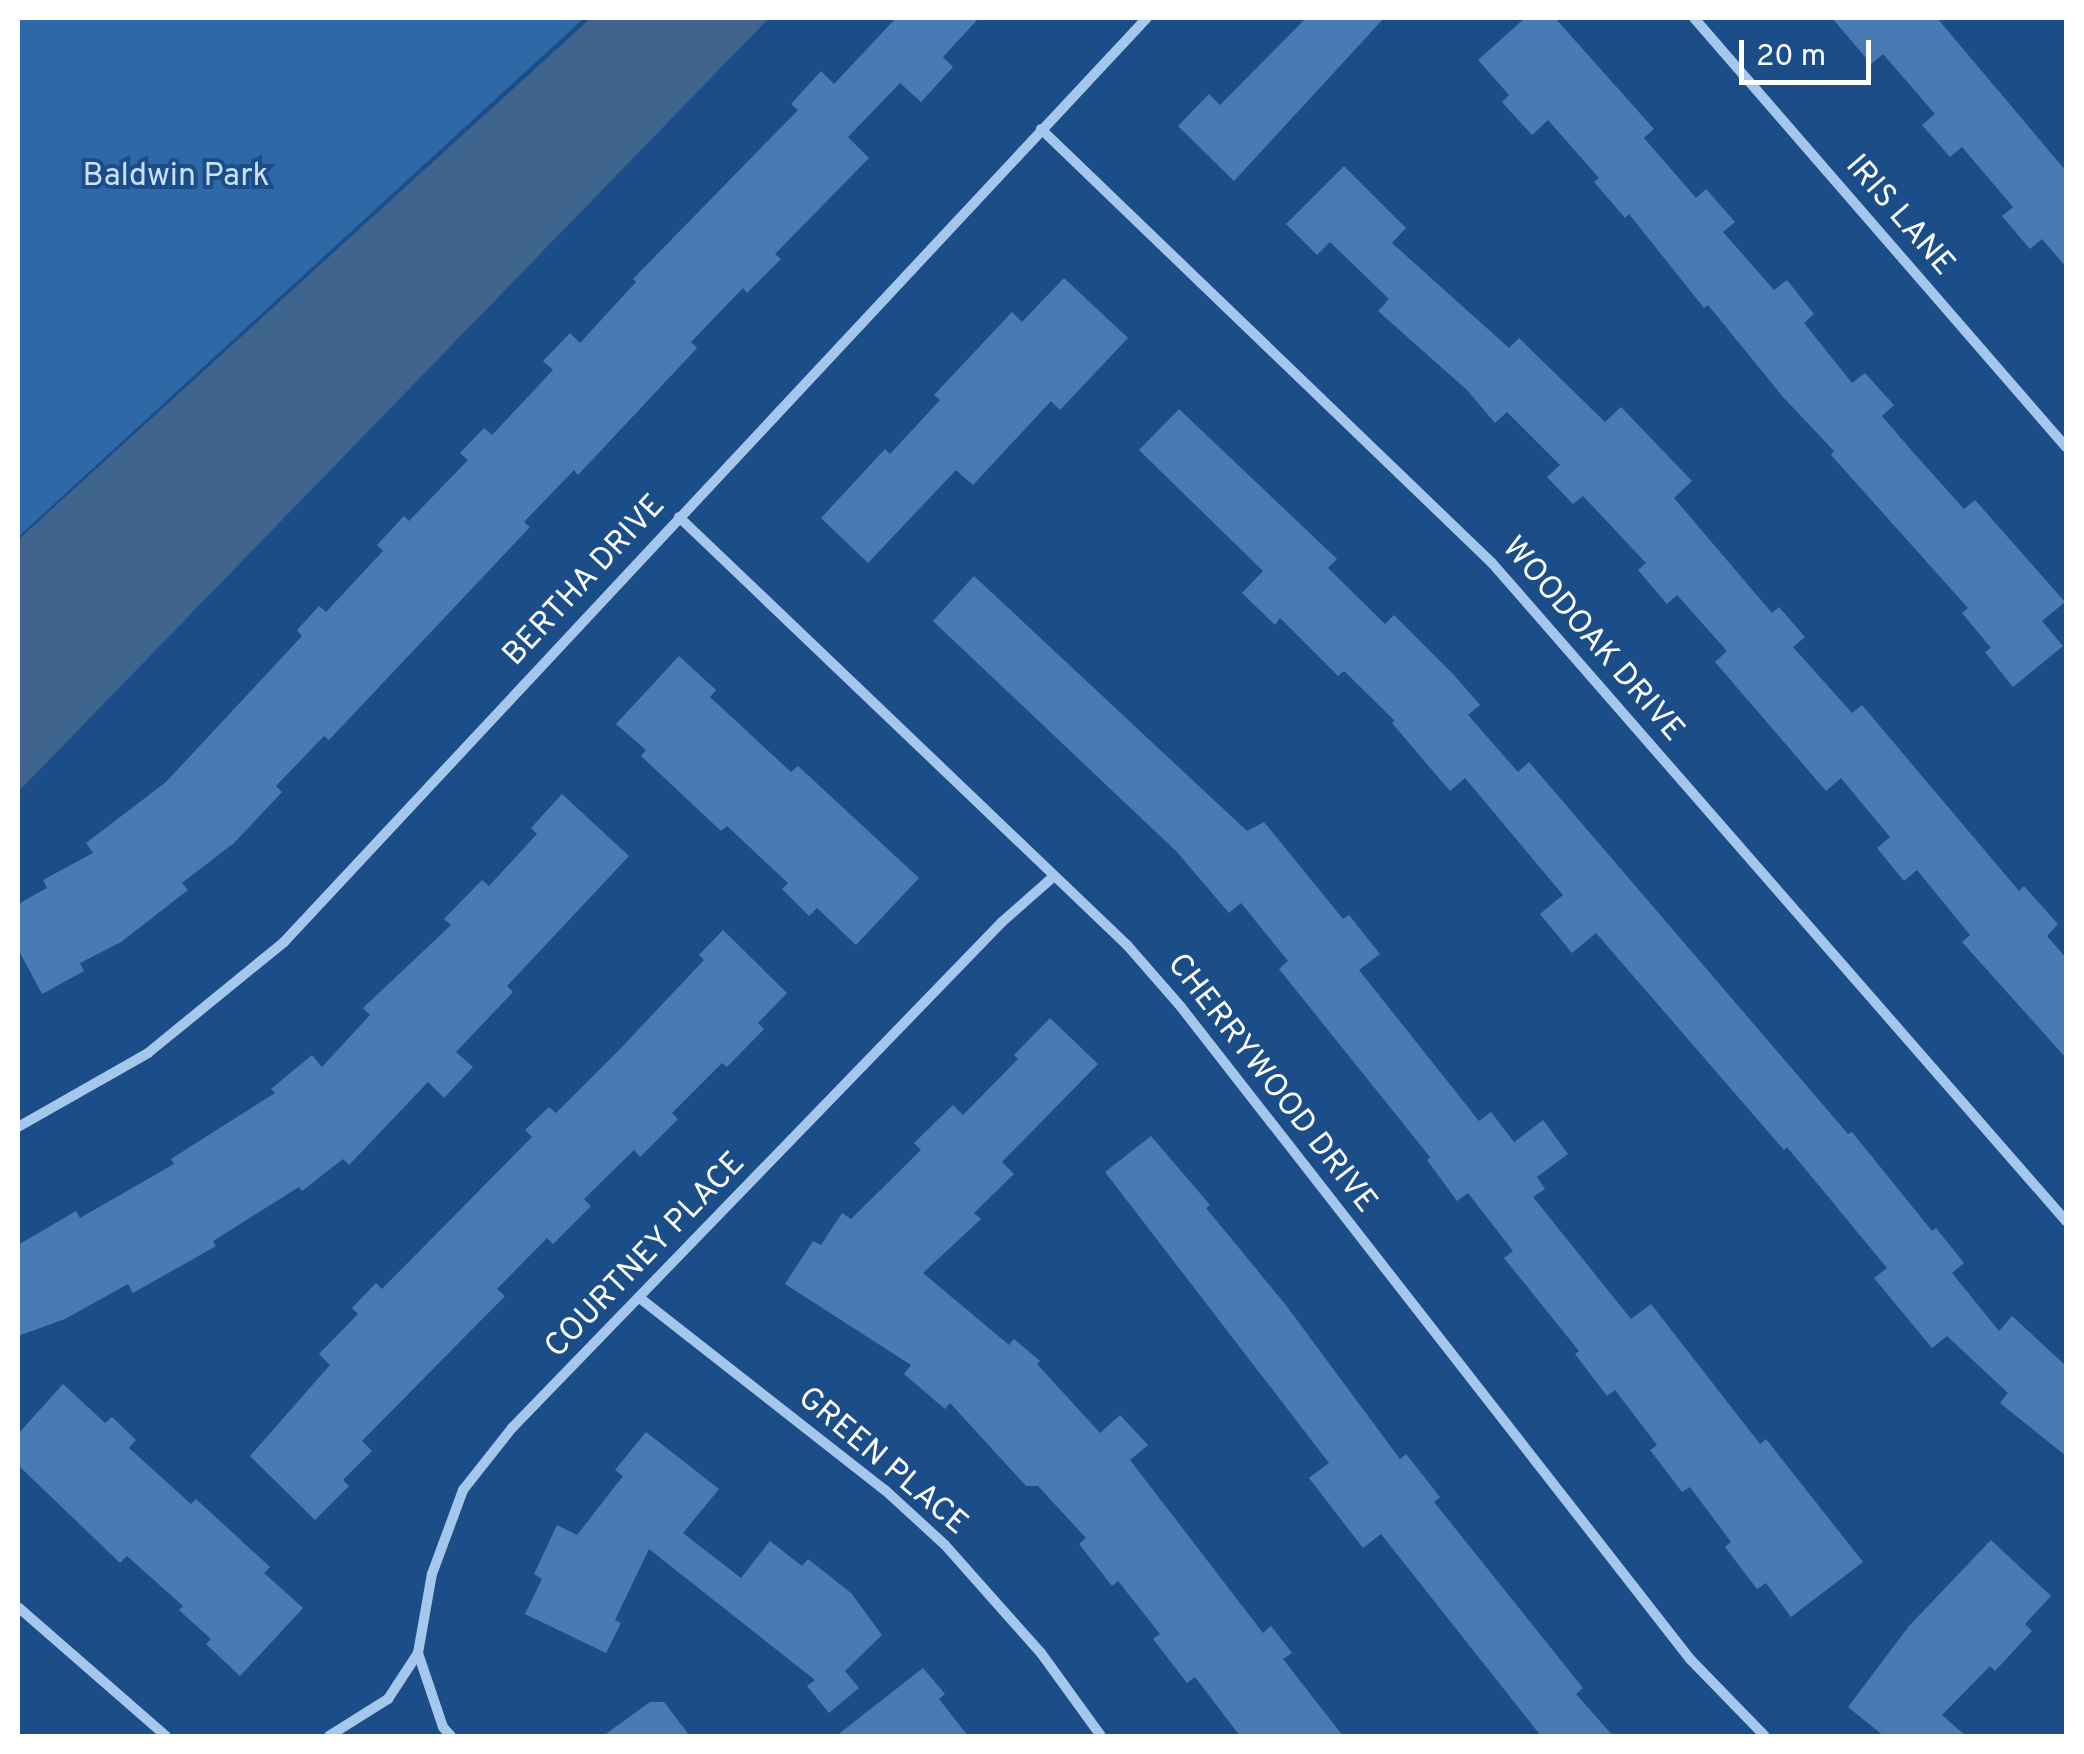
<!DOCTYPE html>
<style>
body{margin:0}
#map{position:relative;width:2084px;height:1754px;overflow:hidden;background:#1b4e89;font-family:Overpass,sans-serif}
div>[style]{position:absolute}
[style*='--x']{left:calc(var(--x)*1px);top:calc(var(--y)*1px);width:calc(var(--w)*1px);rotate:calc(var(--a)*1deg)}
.green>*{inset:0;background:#2e68a7}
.water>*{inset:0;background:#3f648e}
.building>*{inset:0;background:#487bb3}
.street>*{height:10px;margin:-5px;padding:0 5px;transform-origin:5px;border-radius:5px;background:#a5c7ec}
span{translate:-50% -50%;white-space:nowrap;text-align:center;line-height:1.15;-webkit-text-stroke:8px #1b4e89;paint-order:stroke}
.park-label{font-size:32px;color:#cae1f9}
.street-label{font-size:32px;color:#fff}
.frame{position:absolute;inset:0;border:20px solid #fff;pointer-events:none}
.scale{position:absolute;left:1739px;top:40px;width:132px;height:45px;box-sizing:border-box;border:5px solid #fff;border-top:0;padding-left:12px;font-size:30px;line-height:35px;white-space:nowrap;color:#fff;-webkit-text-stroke:8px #1b4e89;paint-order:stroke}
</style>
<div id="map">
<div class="green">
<i style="clip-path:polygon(18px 18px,584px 18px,18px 537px)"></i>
</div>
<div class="water">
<i style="clip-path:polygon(591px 18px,769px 18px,18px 792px,18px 540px)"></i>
</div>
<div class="building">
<i style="clip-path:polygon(896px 18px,979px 18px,943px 57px,953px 67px,921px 102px,900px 83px,848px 137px,869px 158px,775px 254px,781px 259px,747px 293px,743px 288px,691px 342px,697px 348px,578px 475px,574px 470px,524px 522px,530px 527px,329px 740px,324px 736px,276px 786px,282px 792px,234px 843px,182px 883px,188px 890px,121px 942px,80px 963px,84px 971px,42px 994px,18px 949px,18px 904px,47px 888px,43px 880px,93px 853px,86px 843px,166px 782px,302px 636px,297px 630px,319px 606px,326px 612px,383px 551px,377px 545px,404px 516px,409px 521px,468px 460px,460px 453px,484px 428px,492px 435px,553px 370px,543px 361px,570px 333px,580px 343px,636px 282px,633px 279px,798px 110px,791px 104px,821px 71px,834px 84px)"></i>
<i style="clip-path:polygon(1306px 18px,1384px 18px,1234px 181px,1178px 126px,1209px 94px,1220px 105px)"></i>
<i style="clip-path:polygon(1525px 18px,1555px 18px,1654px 129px,1644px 138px,1696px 198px,1706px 189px,1735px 222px,1723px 232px,1774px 290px,1787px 280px,1814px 314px,1804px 323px,1852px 383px,1865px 373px,1894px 405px,1882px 416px,1912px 451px,1964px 509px,1975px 500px,2065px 602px,2042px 621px,2063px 646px,2013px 687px,1985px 652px,1991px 648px,1962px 613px,1968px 608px,1831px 455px,1834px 451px,1783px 397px,1708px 305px,1704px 308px,1629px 214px,1625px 218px,1594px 182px,1599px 178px,1548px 120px,1532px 135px,1502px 102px,1509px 95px,1478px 60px)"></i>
<i style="clip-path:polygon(1832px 18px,1937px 18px,2066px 171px,2066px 267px,2042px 239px,2030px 249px,2002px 216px,2013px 207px,1962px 147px,1950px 157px,1922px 125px,1935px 114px,1883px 54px,1871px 64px)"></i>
<i style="clip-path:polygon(1344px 166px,1406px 228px,1392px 243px,1509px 348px,1519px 338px,1605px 422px,1621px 407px,1692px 481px,1674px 498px,1772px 613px,1779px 607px,1805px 637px,1793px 647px,1852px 713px,1862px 705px,2019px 891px,2024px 886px,2058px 924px,2047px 936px,2066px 958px,2066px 1058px,1962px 942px,1970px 935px,1917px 870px,1904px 881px,1877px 848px,1890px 837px,1841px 778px,1826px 791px,1715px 662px,1727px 651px,1677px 595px,1667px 604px,1638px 570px,1646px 563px,1583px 496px,1573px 504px,1547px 477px,1560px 465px,1507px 412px,1495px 423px,1467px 390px,1378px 311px,1389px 299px,1330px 242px,1317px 255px,1286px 224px)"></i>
<i style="clip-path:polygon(1064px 278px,1128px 338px,1060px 410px,1051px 401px,973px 485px,956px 470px,868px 563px,821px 518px,885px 449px,890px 454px,940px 400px,934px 395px,1012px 312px,1022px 322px)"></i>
<i style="clip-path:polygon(1179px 409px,1337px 559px,1328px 568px,1385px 624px,1394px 615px,1454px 675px,1480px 705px,1468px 715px,1518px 772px,1529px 762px,1848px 1134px,1852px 1132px,1932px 1231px,1936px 1228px,1964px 1263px,1952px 1273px,1999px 1331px,2012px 1316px,2066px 1366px,2066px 1456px,2000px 1403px,2008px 1393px,1947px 1336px,1932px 1348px,1874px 1278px,1887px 1268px,1787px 1147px,1784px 1150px,1596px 933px,1572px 953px,1540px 914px,1563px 895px,1465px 778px,1450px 791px,1392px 723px,1395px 721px,1344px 671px,1338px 676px,1280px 618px,1275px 625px,1242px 593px,1263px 571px,1139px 450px)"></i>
<i style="clip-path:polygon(974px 576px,1247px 831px,1264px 822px,1343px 919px,1349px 915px,1380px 954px,1359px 970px,1479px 1121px,1491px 1112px,1514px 1142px,1543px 1120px,1568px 1154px,1537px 1177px,1545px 1189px,1533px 1197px,1631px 1319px,1651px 1304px,1760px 1444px,1766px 1439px,1863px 1562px,1791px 1617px,1766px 1583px,1757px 1589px,1725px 1547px,1731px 1542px,1690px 1487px,1682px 1492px,1650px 1450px,1657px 1445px,1615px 1390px,1607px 1396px,1575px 1354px,1579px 1351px,1504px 1258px,1513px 1251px,1468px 1193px,1457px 1201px,1427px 1160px,1430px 1157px,1279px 969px,1288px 961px,1241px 903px,1229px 913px,1177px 852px,933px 621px)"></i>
<i style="clip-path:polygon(679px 656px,716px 690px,710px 697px,791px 772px,798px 766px,919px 878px,856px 945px,817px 908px,809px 916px,782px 889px,788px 883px,727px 826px,721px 831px,641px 756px,646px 750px,616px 724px)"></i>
<i style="clip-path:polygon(562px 794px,629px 856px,507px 986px,513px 992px,456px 1052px,473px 1067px,444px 1098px,428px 1082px,349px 1165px,343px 1159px,302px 1191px,299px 1187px,213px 1241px,216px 1246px,133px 1293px,128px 1284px,65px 1319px,18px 1336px,18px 1245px,76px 1211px,80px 1218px,174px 1164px,171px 1159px,275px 1093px,271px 1089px,312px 1055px,322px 1067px,370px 1015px,363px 1008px,451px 925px,444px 919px,482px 880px,489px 886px,537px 834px,531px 828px)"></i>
<i style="clip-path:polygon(723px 930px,787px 993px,758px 1023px,764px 1029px,727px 1067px,722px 1063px,672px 1113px,678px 1119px,640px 1157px,634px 1150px,584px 1199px,591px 1206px,553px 1244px,547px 1238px,497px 1289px,505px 1296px,362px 1441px,372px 1451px,343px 1480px,349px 1486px,315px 1520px,250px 1456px,330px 1365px,319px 1354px,358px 1314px,352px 1308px,376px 1283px,382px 1289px,532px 1137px,525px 1130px,549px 1107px,556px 1113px,620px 1049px,704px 960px,699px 955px)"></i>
<i style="clip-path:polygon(1050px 1018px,1098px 1064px,1002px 1162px,1014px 1174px,974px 1213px,981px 1219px,923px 1273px,1009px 1345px,1014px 1339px,1040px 1361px,1037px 1364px,1100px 1433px,1120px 1415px,1148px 1445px,1130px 1460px,1263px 1633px,1271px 1626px,1292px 1653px,1283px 1659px,1343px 1736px,1240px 1736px,1195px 1677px,1187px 1683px,1153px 1639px,1160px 1634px,1118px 1581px,1112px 1586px,1079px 1544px,1086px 1538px,1038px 1486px,1026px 1486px,950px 1403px,945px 1409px,904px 1374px,911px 1365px,785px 1284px,813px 1241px,821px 1245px,842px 1213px,851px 1219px,921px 1150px,914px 1143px,953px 1105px,963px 1115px,1018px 1059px,1014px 1055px)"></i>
<i style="clip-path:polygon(1151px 1136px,1210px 1205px,1206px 1208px,1285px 1304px,1400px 1459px,1406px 1454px,1440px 1497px,1434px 1502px,1583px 1688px,1576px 1694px,1613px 1736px,1541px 1736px,1381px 1534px,1363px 1548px,1309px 1478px,1329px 1463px,1105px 1172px)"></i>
<i style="clip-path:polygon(63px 1384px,105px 1423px,112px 1417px,136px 1440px,129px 1448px,191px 1504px,196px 1499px,270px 1567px,264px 1573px,303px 1608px,240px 1676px,206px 1644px,211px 1639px,179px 1610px,183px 1606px,127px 1556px,120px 1563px,18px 1465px,18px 1434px)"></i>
<i style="clip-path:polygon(646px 1432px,719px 1489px,683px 1533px,741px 1578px,770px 1541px,802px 1566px,808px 1559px,851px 1593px,882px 1635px,845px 1671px,859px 1688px,829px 1713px,807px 1686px,815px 1680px,649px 1549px,615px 1620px,621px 1623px,606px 1653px,525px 1614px,542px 1579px,534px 1574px,557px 1525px,577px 1535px,623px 1476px,615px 1470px)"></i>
<i style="clip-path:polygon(1991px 1540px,2051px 1596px,2025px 1624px,2032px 1631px,1995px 1671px,1990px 1666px,1942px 1715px,1966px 1736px,1884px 1736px,1848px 1707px,1909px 1626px)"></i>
<i style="clip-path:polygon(923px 1668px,945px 1694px,939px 1699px,968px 1736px,836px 1736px)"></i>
<i style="clip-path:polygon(650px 1702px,664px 1702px,690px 1736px,603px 1736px)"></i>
</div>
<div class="street">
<i style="--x:1694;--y:18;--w:568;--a:49.07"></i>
<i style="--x:1041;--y:129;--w:626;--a:43.9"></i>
<i style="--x:1492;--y:563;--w:873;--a:48.9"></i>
<i style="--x:679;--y:517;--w:620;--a:43.69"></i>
<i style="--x:1127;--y:945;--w:82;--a:48.9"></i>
<i style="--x:1181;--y:1007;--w:827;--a:52.02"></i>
<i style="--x:1690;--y:1659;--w:107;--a:45.8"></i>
<i style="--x:18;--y:1127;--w:150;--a:-29.6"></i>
<i style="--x:148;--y:1053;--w:176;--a:-39.2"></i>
<i style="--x:284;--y:942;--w:1264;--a:-46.96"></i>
<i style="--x:641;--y:1299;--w:310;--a:38.1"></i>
<i style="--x:885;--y:1490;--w:81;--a:42.5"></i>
<i style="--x:945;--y:1545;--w:144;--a:48.4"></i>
<i style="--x:1041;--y:1653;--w:102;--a:54.1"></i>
<i style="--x:18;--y:1607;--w:196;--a:41.1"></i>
<i style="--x:329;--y:1736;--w:70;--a:-32.1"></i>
<i style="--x:388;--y:1699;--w:55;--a:-56.9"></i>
<i style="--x:451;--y:1736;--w:12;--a:-132"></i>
<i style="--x:443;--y:1727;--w:78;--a:-108.7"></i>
<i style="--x:418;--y:1653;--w:80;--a:-80"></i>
<i style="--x:432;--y:1574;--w:90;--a:-69.7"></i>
<i style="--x:463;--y:1490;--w:79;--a:-51.7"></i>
<i style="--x:512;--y:1428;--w:704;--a:-45.92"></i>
<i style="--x:1002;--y:922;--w:68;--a:-41.4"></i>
</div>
<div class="park-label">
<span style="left:176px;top:177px">Baldwin Park</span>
</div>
<div class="street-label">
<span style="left:1899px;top:216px;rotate:49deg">IRIS LANE</span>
<span style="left:585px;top:581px;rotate:-47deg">BERTHA DRIVE</span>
<span style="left:1592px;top:640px;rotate:49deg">WOODOAK DRIVE</span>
<span style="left:1271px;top:1084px;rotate:52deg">CHERRYWOOD DRIVE</span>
<span style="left:646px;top:1256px;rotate:-46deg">COURTNEY PLACE</span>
<span style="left:882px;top:1462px;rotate:40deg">GREEN PLACE</span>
</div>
<div class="frame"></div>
<div class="scale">20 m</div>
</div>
